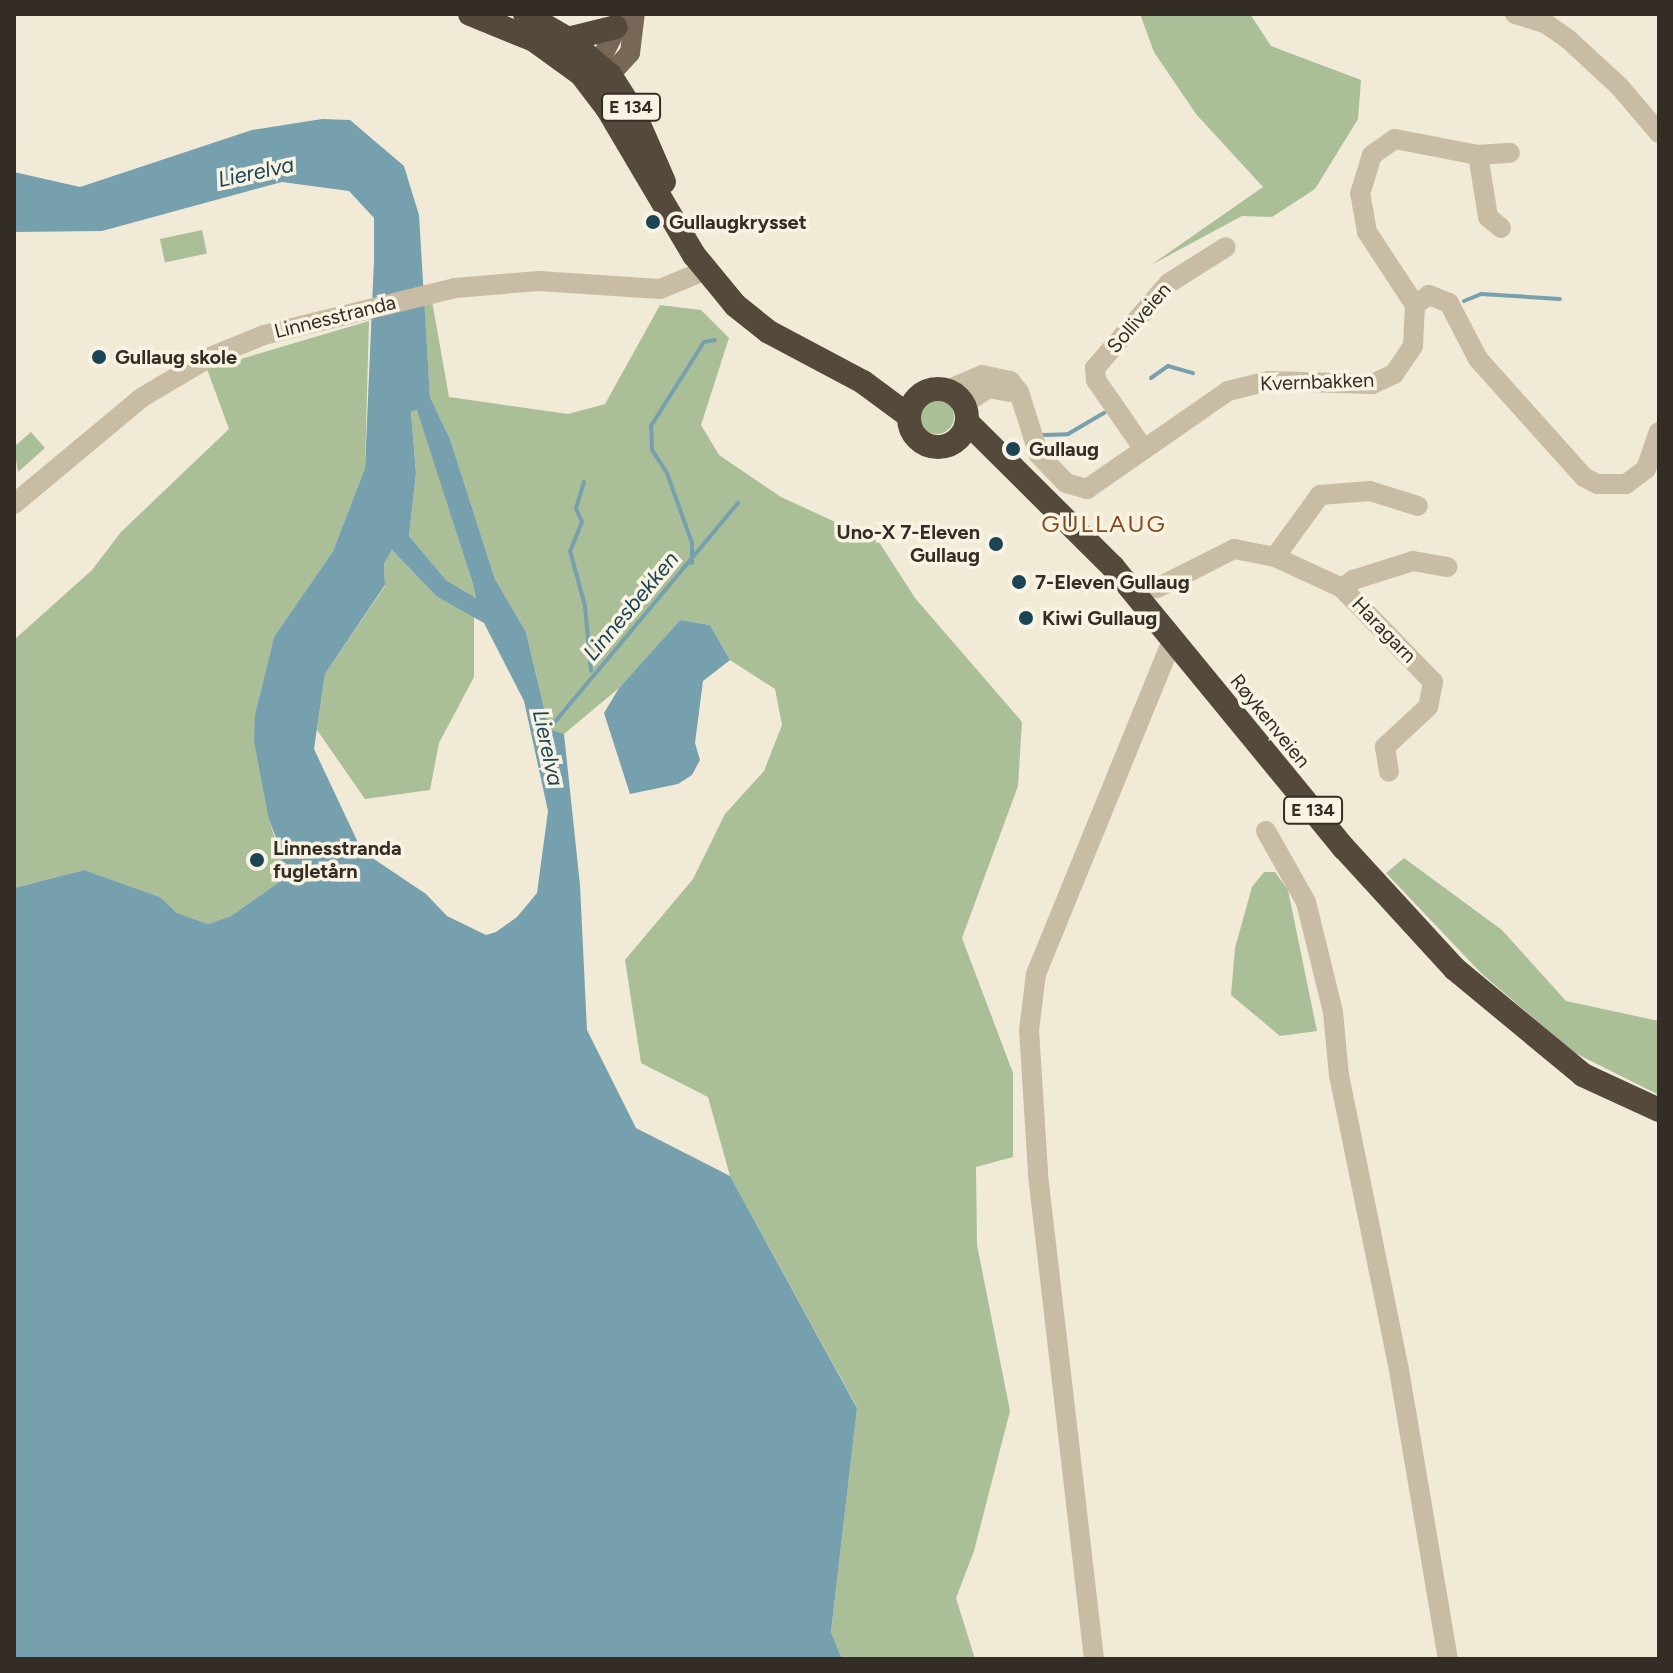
<!DOCTYPE html>
<meta charset="utf-8">
<style>
body{margin:0}
#map{position:relative;width:1673px;height:1673px;overflow:hidden;background:#f1ead7;font-family:Figtree,sans-serif}
div>[style]{position:absolute}
[style*='--x']{left:calc(var(--x)*1px);top:calc(var(--y)*1px);width:calc(var(--w)*1px);rotate:calc(var(--a)*1deg)}
.green>*{inset:0;background:#aabf98;transform-origin:0 0}
.round{border-radius:50%}
.water>*{inset:0;background:#76a0ae}
.stream>*{height:4px;margin:-2px;padding:0 2px;transform-origin:2px;border-radius:2px;background:#76a0ae}
.minor>*{height:20px;margin:-10px;padding:0 10px;transform-origin:10px;border-radius:10px;background:#c9bca4}
.major>*{height:20px;margin:-10px;padding:0 10px;transform-origin:10px;border-radius:10px;background:#766756}
.highway>*{height:24px;margin:-12px;padding:0 12px;transform-origin:12px;border-radius:12px;background:#55493c}
.highway>.ring{margin:-12px;padding:0;box-sizing:content-box;background:none;border:24px solid #55493c;border-radius:50%}
.dots>*{width:22px;height:22px;translate:-50% -50%;box-sizing:border-box;border:4px solid #f9f3e3;border-radius:50%}
span{translate:-50% -50%;white-space:nowrap;text-align:center;line-height:1.15;-webkit-text-stroke:7px #f9f3e3;paint-order:stroke}
.shield-label span{padding:2px 6px;background:#f9f3e3;border:2px solid;border-radius:6px;-webkit-text-stroke-width:0}
.shield-label{font-size:18px;color:#342d25;font-weight:700}
.poi-label{font-size:20px;color:#342d25;font-weight:700}
.left{translate:0 -50%;text-align:left}
.right{translate:-100% -50%;text-align:right}
.street-label{font-size:20px;color:#342d25}
.water-label{font-size:22px;color:#1b4555;font-style:italic}
.quarter-label{font-size:24px;color:#834b1e;letter-spacing:2px}
.frame{position:absolute;inset:0;border:16px solid #342d25;pointer-events:none}
</style>
<div id="map">
<div class="green">
<i style="clip-path:polygon(1140px 14px,1250px 14px,1271px 46px,1361px 80px,1358px 119px,1315px 189px,1272px 217px,1242px 216px,1151px 265px,1263px 187px,1196px 114px,1154px 52px)"></i>
<i style="left:202px;top:230px;width:24px;height:43px;rotate:78deg"></i>
<i style="clip-path:polygon(432px 301px,449px 397px,568px 414px,605px 404px,660px 305px,701px 310px,729px 338px,701px 425px,719px 455px,781px 497px,879px 542px,915px 598px,1022px 722px,1018px 786px,962px 938px,1013px 1073px,1013px 1157px,976px 1167px,977px 1245px,1010px 1411px,974px 1551px,956px 1598px,975px 1659px,842px 1659px,831px 1632px,857px 1407px,730px 1176px,708px 1097px,641px 1063px,625px 960px,693px 879px,725px 814px,764px 771px,782px 725px,775px 689px,730px 660px,710px 625px,680px 620px,619px 688px,564px 734px,549px 729px,526px 632px,495px 579px,450px 439px,430px 397px,424px 303px)"></i>
<i style="clip-path:polygon(369px 321px,365px 468px,333px 551px,274px 637px,255px 714px,269px 820px,285px 870px,282px 880px,231px 916px,208px 924px,177px 913px,160px 897px,84px 870px,14px 888px,14px 640px,92px 570px,121px 532px,229px 429px,207px 369px)"></i>
<i class="round" style="left:920px;top:400px;width:34px;height:34px"></i>
<i style="clip-path:polygon(418px 410px,472px 581px,476px 598px,446px 580px,409px 536px,416px 473px,411px 412px)"></i>
<i style="clip-path:polygon(31px 432px,45px 448px,18px 472px,14px 447px)"></i>
<i style="clip-path:polygon(392px 550px,436px 596px,474px 615px,474px 677px,439px 743px,430px 790px,365px 799px,317px 730px,325px 674px,385px 586px,384px 564px)"></i>
<i style="clip-path:polygon(1404px 858px,1502px 930px,1566px 1001px,1659px 1021px,1659px 1095px,1573px 1052px,1481px 973px,1386px 873px)"></i>
<i style="clip-path:polygon(1264px 872px,1275px 872px,1288px 890px,1317px 1031px,1280px 1036px,1231px 995px,1235px 948px,1252px 887px)"></i>
</div>
<div class="water">
<i style="clip-path:polygon(evenodd,322px 119px,350px 120px,404px 166px,419px 215px,430px 397px,450px 439px,495px 579px,526px 632px,549px 729px,564px 734px,580px 885px,587px 1030px,636px 1128px,730px 1176px,857px 1408px,831px 1632px,842px 1659px,14px 1659px,14px 888px,84px 870px,160px 897px,177px 913px,208px 924px,231px 916px,282px 880px,282px 853px,269px 820px,254px 741px,255px 714px,274px 637px,333px 551px,365px 468px,374px 259px,374px 218px,349px 191px,282px 182px,102px 231px,14px 232px,14px 172px,80px 187px,252px 130px,322px 119px,417px 410px,472px 581px,476px 598px,446px 580px,409px 536px,416px 473px,411px 412px,417px 410px,322px 119px,392px 550px,436px 596px,484px 623px,524px 701px,548px 811px,537px 893px,517px 917px,496px 932px,486px 935px,447px 916px,426px 894px,362px 851px,314px 749px,325px 674px,385px 585px,384px 564px,392px 550px)"></i>
<i style="clip-path:polygon(680px 620px,710px 625px,730px 660px,703px 681px,695px 743px,700px 760px,692px 775px,678px 784px,630px 794px,604px 713px,619px 688px)"></i>
</div>
<div class="stream">
<i style="--x:1464;--y:301;--w:18;--a:-22"></i>
<i style="--x:1481;--y:294;--w:79;--a:3.6"></i>
<i style="--x:1151;--y:378;--w:21;--a:-35"></i>
<i style="--x:1168;--y:366;--w:26;--a:16"></i>
<i style="--x:1043;--y:435;--w:25;--a:-2"></i>
<i style="--x:1068;--y:434;--w:42;--a:-30.3"></i>
<i style="--x:584;--y:482;--w:28;--a:107"></i>
<i style="--x:576;--y:509;--w:14;--a:65"></i>
<i style="--x:582;--y:522;--w:31;--a:112"></i>
<i style="--x:570;--y:551;--w:57;--a:74.7"></i>
<i style="--x:585;--y:606;--w:65;--a:84.7"></i>
<i style="--x:692;--y:563;--w:20;--a:-90"></i>
<i style="--x:692;--y:543;--w:74;--a:-109.7"></i>
<i style="--x:667;--y:473;--w:27;--a:-123"></i>
<i style="--x:652;--y:450;--w:24;--a:-92"></i>
<i style="--x:651;--y:426;--w:99;--a:-57.8"></i>
<i style="--x:704;--y:342;--w:11;--a:-10"></i>
<i style="--x:549;--y:729;--w:295;--a:-50.1"></i>
</div>
<div class="minor">
<i style="--x:1515;--y:14;--w:31;--a:17"></i>
<i style="--x:1545;--y:23;--w:29;--a:35"></i>
<i style="--x:1569;--y:40;--w:68;--a:42.6"></i>
<i style="--x:1619;--y:86;--w:62;--a:49.6"></i>
<i style="--x:1478;--y:155;--w:63;--a:80.8"></i>
<i style="--x:1488;--y:217;--w:17;--a:40"></i>
<i style="--x:1415;--y:305;--w:87;--a:-123.3"></i>
<i style="--x:1367;--y:232;--w:39;--a:-100"></i>
<i style="--x:1360;--y:194;--w:41;--a:-72.9"></i>
<i style="--x:1372;--y:155;--w:28;--a:-35"></i>
<i style="--x:1395;--y:139;--w:85;--a:10.9"></i>
<i style="--x:1478;--y:155;--w:32;--a:-4"></i>
<i style="--x:947;--y:390;--w:38;--a:-23"></i>
<i style="--x:982;--y:375;--w:29;--a:12"></i>
<i style="--x:1010;--y:381;--w:14;--a:51"></i>
<i style="--x:1019;--y:392;--w:66;--a:72.4"></i>
<i style="--x:1039;--y:455;--w:39;--a:46"></i>
<i style="--x:1066;--y:483;--w:22;--a:16"></i>
<i style="--x:1087;--y:489;--w:172;--a:-34.8"></i>
<i style="--x:1228;--y:391;--w:42;--a:-13.7"></i>
<i style="--x:1269;--y:381;--w:103;--a:1.7"></i>
<i style="--x:1372;--y:384;--w:24;--a:-24"></i>
<i style="--x:1394;--y:374;--w:34;--a:-56"></i>
<i style="--x:1413;--y:346;--w:41;--a:-87.2"></i>
<i style="--x:1415;--y:305;--w:17;--a:-36"></i>
<i style="--x:1429;--y:295;--w:22;--a:22"></i>
<i style="--x:1449;--y:303;--w:63;--a:62.6"></i>
<i style="--x:1478;--y:359;--w:159;--a:48.1"></i>
<i style="--x:1584;--y:477;--w:15;--a:28"></i>
<i style="--x:1597;--y:484;--w:29;--a:0"></i>
<i style="--x:1626;--y:484;--w:25;--a:-37"></i>
<i style="--x:1646;--y:469;--w:39;--a:-71"></i>
<i style="--x:964;--y:404;--w:30;--a:-33"></i>
<i style="--x:989;--y:388;--w:21;--a:11"></i>
<i style="--x:1143;--y:448;--w:83;--a:-124.7"></i>
<i style="--x:1096;--y:380;--w:12;--a:-95"></i>
<i style="--x:1095;--y:368;--w:113;--a:-49"></i>
<i style="--x:1169;--y:283;--w:67;--a:-32.3"></i>
<i style="--x:14;--y:504;--w:165;--a:-39.8"></i>
<i style="--x:141;--y:398;--w:80;--a:-30.7"></i>
<i style="--x:210;--y:357;--w:58;--a:-22.2"></i>
<i style="--x:264;--y:335;--w:197;--a:-13.8"></i>
<i style="--x:455;--y:288;--w:84;--a:-4.8"></i>
<i style="--x:539;--y:281;--w:121;--a:3.8"></i>
<i style="--x:660;--y:289;--w:48;--a:-22.2"></i>
<i style="--x:1275;--y:557;--w:77;--a:-54"></i>
<i style="--x:1320;--y:495;--w:50;--a:-4.6"></i>
<i style="--x:1370;--y:491;--w:50;--a:17.4"></i>
<i style="--x:1157;--y:588;--w:86;--a:-26.9"></i>
<i style="--x:1234;--y:549;--w:42;--a:11"></i>
<i style="--x:1275;--y:557;--w:74;--a:24.8"></i>
<i style="--x:1342;--y:588;--w:131;--a:45.9"></i>
<i style="--x:1433;--y:682;--w:25;--a:101"></i>
<i style="--x:1428;--y:707;--w:59;--a:137.1"></i>
<i style="--x:1385;--y:747;--w:25;--a:81"></i>
<i style="--x:1342;--y:588;--w:14;--a:-36"></i>
<i style="--x:1353;--y:580;--w:63;--a:-17.6"></i>
<i style="--x:1413;--y:561;--w:35;--a:10"></i>
<i style="--x:1266;--y:831;--w:81;--a:60.6"></i>
<i style="--x:1306;--y:902;--w:113;--a:76.2"></i>
<i style="--x:1333;--y:1012;--w:63;--a:84.6"></i>
<i style="--x:1339;--y:1075;--w:301;--a:78.5"></i>
<i style="--x:1399;--y:1370;--w:293;--a:80.4"></i>
<i style="--x:1094;--y:1659;--w:490;--a:-96.6"></i>
<i style="--x:1038;--y:1172;--w:142;--a:-93.6"></i>
<i style="--x:1029;--y:1030;--w:56;--a:-82.9"></i>
<i style="--x:1036;--y:974;--w:361;--a:-67.8"></i>
</div>
<div class="major">
<i style="--x:591;--y:78;--w:68;--a:-62.7"></i>
<i style="--x:596;--y:80;--w:15;--a:-20"></i>
<i style="--x:610;--y:75;--w:30;--a:-48"></i>
<i style="--x:630;--y:53;--w:39;--a:-83"></i>
</div>
<div class="highway">
<i style="--x:470;--y:14;--w:69;--a:22.1"></i>
<i style="--x:534;--y:40;--w:58;--a:35.9"></i>
<i style="--x:581;--y:74;--w:43;--a:52.6"></i>
<i style="--x:607;--y:108;--w:171;--a:59.4"></i>
<i style="--x:694;--y:255;--w:65;--a:50.6"></i>
<i style="--x:735;--y:305;--w:43;--a:38.5"></i>
<i style="--x:769;--y:332;--w:106;--a:28"></i>
<i style="--x:863;--y:382;--w:57;--a:36.5"></i>
<i style="--x:525;--y:14;--w:50;--a:30.2"></i>
<i style="--x:568;--y:39;--w:55;--a:40.6"></i>
<i style="--x:610;--y:75;--w:45;--a:57.7"></i>
<i style="--x:634;--y:113;--w:75;--a:66.5"></i>
<i style="--x:568;--y:39;--w:49;--a:-14"></i>
<i class="ring" style="left:909px;top:389px;width:34px;height:34px"></i>
<i style="--x:967;--y:422;--w:206;--a:44.8"></i>
<i style="--x:1113;--y:567;--w:364;--a:50.6"></i>
<i style="--x:1344;--y:848;--w:164;--a:47.5"></i>
<i style="--x:1455;--y:969;--w:166;--a:39.6"></i>
<i style="--x:1583;--y:1075;--w:84;--a:24.7"></i>
</div>
<div class="dots">
<i style="left:653px;top:222px;background:#1b4555"></i>
<i style="left:99px;top:357px;background:#1b4555"></i>
<i style="left:1013px;top:449px;background:#1b4555"></i>
<i style="left:996px;top:544px;background:#1b4555"></i>
<i style="left:1019px;top:582px;background:#1b4555"></i>
<i style="left:1026px;top:618px;background:#1b4555"></i>
<i style="left:257px;top:860px;background:#1b4555"></i>
</div>
<div class="shield-label">
<span style="left:631px;top:107px">E 134</span>
<span style="left:1313px;top:810px">E 134</span>
</div>
<div class="poi-label">
<span class="left" style="left:669px;top:222px">Gullaugkrysset</span>
<span class="left" style="left:115px;top:357px">Gullaug skole</span>
<span class="left" style="left:1029px;top:449px">Gullaug</span>
<span class="right" style="left:980px;top:544px">Uno-X 7-Eleven<br>Gullaug</span>
<span class="left" style="left:1035px;top:582px">7-Eleven Gullaug</span>
<span class="left" style="left:1042px;top:618px">Kiwi Gullaug</span>
<span class="left" style="left:273px;top:860px">Linnesstranda<br>fugletårn</span>
</div>
<div class="street-label">
<span style="left:335px;top:317px;rotate:-14deg">Linnesstranda</span>
<span style="left:1139px;top:318px;rotate:-49deg">Solliveien</span>
<span style="left:1317px;top:382px;rotate:-2deg">Kvernbakken</span>
<span style="left:1384px;top:630px;rotate:46deg">Haragarn</span>
<span style="left:1270px;top:721px;rotate:51deg">Røykenveien</span>
</div>
<div class="water-label">
<span style="left:256px;top:172px;rotate:-12deg">Lierelva</span>
<span style="left:631px;top:606px;rotate:-50deg">Linnesbekken</span>
<span style="left:548px;top:748px;rotate:78deg">Lierelva</span>
</div>
<div class="quarter-label">
<span style="left:1104px;top:524px">GULLAUG</span>
</div>
<div class="frame"></div>
</div>
